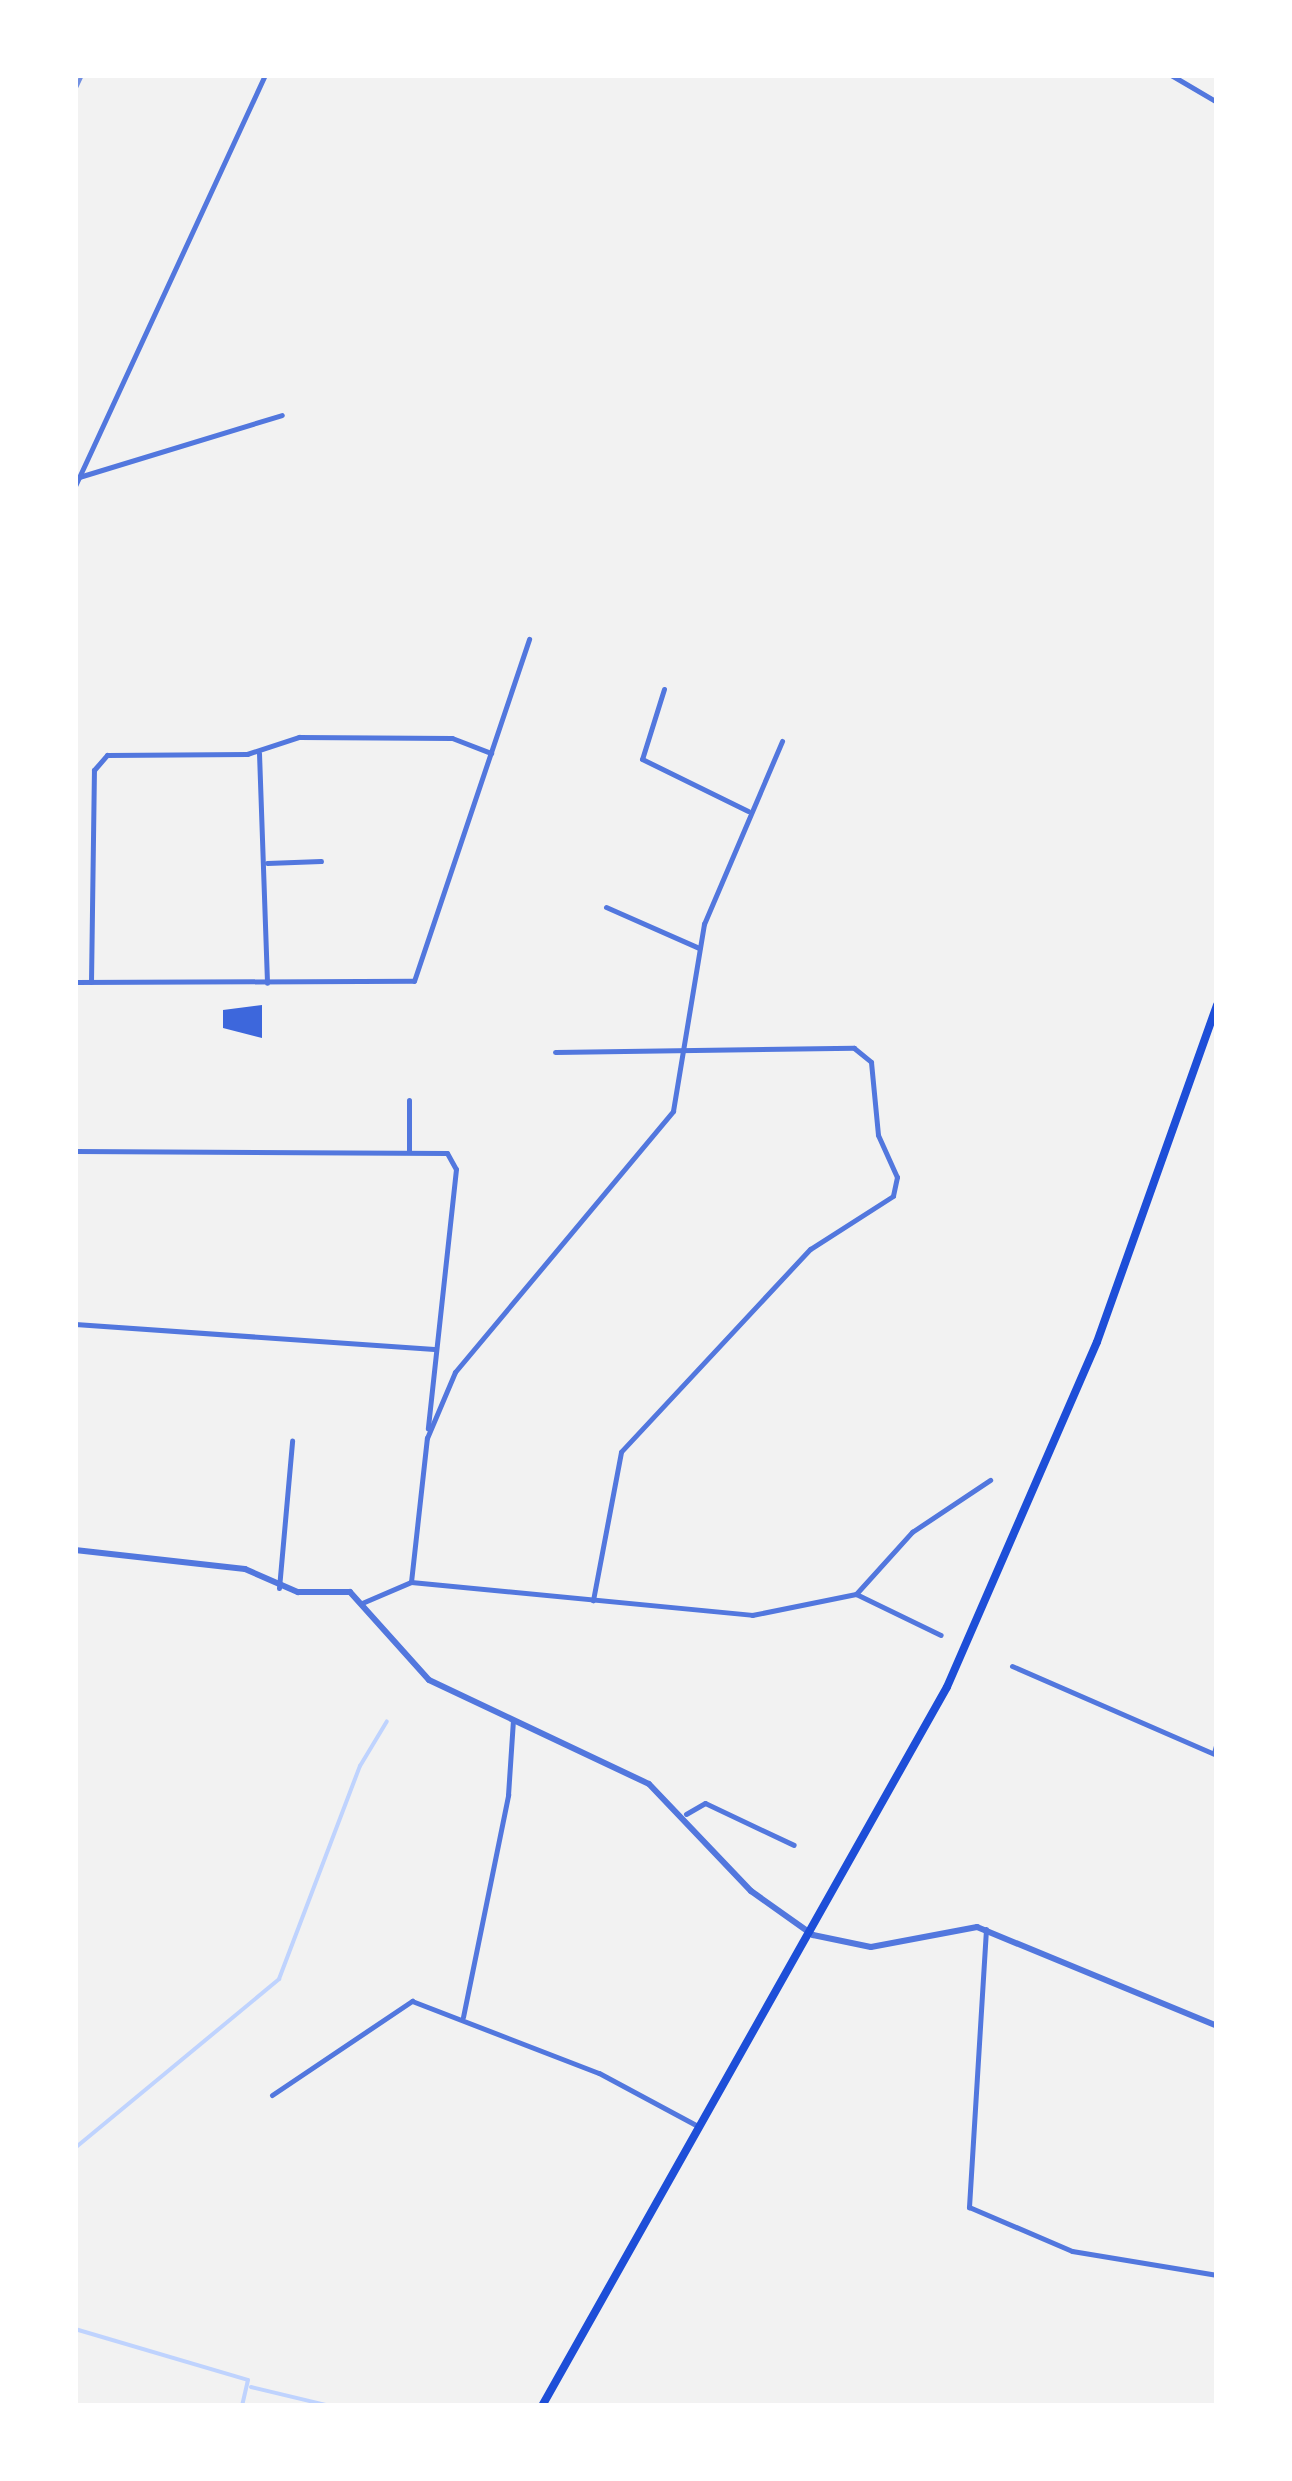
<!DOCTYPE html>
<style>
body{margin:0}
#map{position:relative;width:1292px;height:2481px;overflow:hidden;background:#f2f2f2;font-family:Quicksand,sans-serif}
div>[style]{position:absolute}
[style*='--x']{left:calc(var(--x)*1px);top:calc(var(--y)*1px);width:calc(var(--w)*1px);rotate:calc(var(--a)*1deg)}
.stream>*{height:4px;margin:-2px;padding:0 2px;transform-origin:2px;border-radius:2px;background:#bfd3fe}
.building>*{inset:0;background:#3d67dc}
.minor>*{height:5px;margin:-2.5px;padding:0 2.5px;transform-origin:2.5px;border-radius:2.5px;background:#5277de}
.tertiary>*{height:6px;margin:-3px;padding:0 3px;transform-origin:3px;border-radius:3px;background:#5277de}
.primary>*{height:8px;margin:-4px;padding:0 4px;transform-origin:4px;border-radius:4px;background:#1d4ed8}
.rail>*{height:4px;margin:-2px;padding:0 2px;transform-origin:2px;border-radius:2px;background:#7290e2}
span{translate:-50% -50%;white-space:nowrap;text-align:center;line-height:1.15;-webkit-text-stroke:9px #fff;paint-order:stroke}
.frame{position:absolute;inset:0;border:78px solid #fff;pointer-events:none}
</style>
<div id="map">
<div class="stream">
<i style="--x:75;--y:2148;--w:265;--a:-39.6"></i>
<i style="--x:279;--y:1979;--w:228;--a:-69.2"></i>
<i style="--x:360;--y:1766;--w:52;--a:-59"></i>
<i style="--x:75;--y:2329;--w:180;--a:16.4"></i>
<i style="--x:248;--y:2380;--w:27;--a:103"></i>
<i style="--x:251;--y:2387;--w:81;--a:13.5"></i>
</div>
<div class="building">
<i style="clip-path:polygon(262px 1005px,262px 1038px,223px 1028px,223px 1010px)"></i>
</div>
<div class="minor">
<i style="--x:1171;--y:75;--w:53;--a:30.4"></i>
<i style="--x:79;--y:477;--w:212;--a:-17"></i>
<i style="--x:75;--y:486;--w:453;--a:-65.2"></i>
<i style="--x:664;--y:689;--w:73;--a:107.4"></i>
<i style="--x:642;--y:759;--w:118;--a:26.1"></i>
<i style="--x:259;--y:753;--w:230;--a:88"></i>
<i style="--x:267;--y:863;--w:54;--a:-2.1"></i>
<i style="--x:606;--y:907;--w:102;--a:23.8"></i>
<i style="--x:75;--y:982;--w:339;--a:-0.2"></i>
<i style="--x:414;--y:981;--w:361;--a:-71.4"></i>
<i style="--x:91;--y:982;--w:212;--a:-89.2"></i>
<i style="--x:94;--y:770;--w:20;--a:-49"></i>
<i style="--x:107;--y:755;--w:140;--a:-0.4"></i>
<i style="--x:247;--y:754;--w:55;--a:-18.1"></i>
<i style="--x:299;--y:737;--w:153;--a:0.4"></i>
<i style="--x:452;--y:738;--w:42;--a:21"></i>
<i style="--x:555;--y:1052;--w:299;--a:-0.8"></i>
<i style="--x:854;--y:1048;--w:22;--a:39"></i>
<i style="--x:871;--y:1062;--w:73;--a:84.5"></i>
<i style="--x:878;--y:1135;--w:46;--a:65.7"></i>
<i style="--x:897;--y:1177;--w:19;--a:102"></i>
<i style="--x:893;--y:1196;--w:98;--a:147.4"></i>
<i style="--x:810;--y:1249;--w:277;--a:133"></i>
<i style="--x:621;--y:1452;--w:151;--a:100.7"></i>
<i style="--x:75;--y:1151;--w:372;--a:0.3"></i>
<i style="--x:447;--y:1153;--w:18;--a:61"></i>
<i style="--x:456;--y:1169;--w:261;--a:96.2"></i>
<i style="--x:409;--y:1151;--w:51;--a:-90"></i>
<i style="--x:75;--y:1324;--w:360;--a:4"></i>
<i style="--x:411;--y:1582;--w:145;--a:-83.7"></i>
<i style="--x:427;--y:1438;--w:72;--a:-67"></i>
<i style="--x:455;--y:1372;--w:340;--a:-50.1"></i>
<i style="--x:673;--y:1111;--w:190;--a:-80.6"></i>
<i style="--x:704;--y:924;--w:199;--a:-66.9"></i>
<i style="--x:279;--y:1588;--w:148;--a:-84.9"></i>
<i style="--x:856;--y:1594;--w:84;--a:-47.9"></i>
<i style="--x:912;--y:1532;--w:94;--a:-33.7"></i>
<i style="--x:362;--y:1603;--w:53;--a:-23.2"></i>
<i style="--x:411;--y:1582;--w:343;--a:5.5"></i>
<i style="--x:752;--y:1615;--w:106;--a:-11.4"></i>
<i style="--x:856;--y:1594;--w:94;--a:25.8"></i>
<i style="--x:1012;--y:1666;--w:223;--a:23.5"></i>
<i style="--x:1214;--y:1753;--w:11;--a:-75"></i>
<i style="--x:686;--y:1814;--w:22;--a:-30"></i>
<i style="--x:705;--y:1803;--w:98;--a:25.3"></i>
<i style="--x:986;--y:1929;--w:279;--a:93.5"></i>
<i style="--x:969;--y:2207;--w:112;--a:23.1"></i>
<i style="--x:1072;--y:2251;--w:147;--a:9.4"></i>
<i style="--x:463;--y:2017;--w:227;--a:-78.5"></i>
<i style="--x:508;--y:1795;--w:75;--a:-86.2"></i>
<i style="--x:272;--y:2095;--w:169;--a:-33.9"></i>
<i style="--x:412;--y:2001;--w:200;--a:21.1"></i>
<i style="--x:599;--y:2073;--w:112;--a:28.2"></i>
</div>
<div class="tertiary">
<i style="--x:75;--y:1550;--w:171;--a:6.4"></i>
<i style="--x:245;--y:1569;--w:58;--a:23.5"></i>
<i style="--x:298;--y:1592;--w:52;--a:0"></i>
<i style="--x:350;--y:1592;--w:118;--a:48.1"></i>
<i style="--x:429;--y:1680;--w:243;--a:25.3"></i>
<i style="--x:649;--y:1784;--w:148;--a:46.4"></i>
<i style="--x:751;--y:1891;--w:76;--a:35.4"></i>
<i style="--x:813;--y:1935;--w:59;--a:11.7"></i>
<i style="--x:871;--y:1947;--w:108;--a:-10.7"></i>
<i style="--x:977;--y:1927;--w:260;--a:22.4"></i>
</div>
<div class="primary">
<i style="--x:542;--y:2406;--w:825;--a:-60.61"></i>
<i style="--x:947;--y:1687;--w:376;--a:-66.5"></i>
<i style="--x:1097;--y:1342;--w:358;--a:-70.4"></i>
</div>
<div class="rail">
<i style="--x:75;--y:90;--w:17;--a:-65"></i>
</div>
<div class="frame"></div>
</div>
